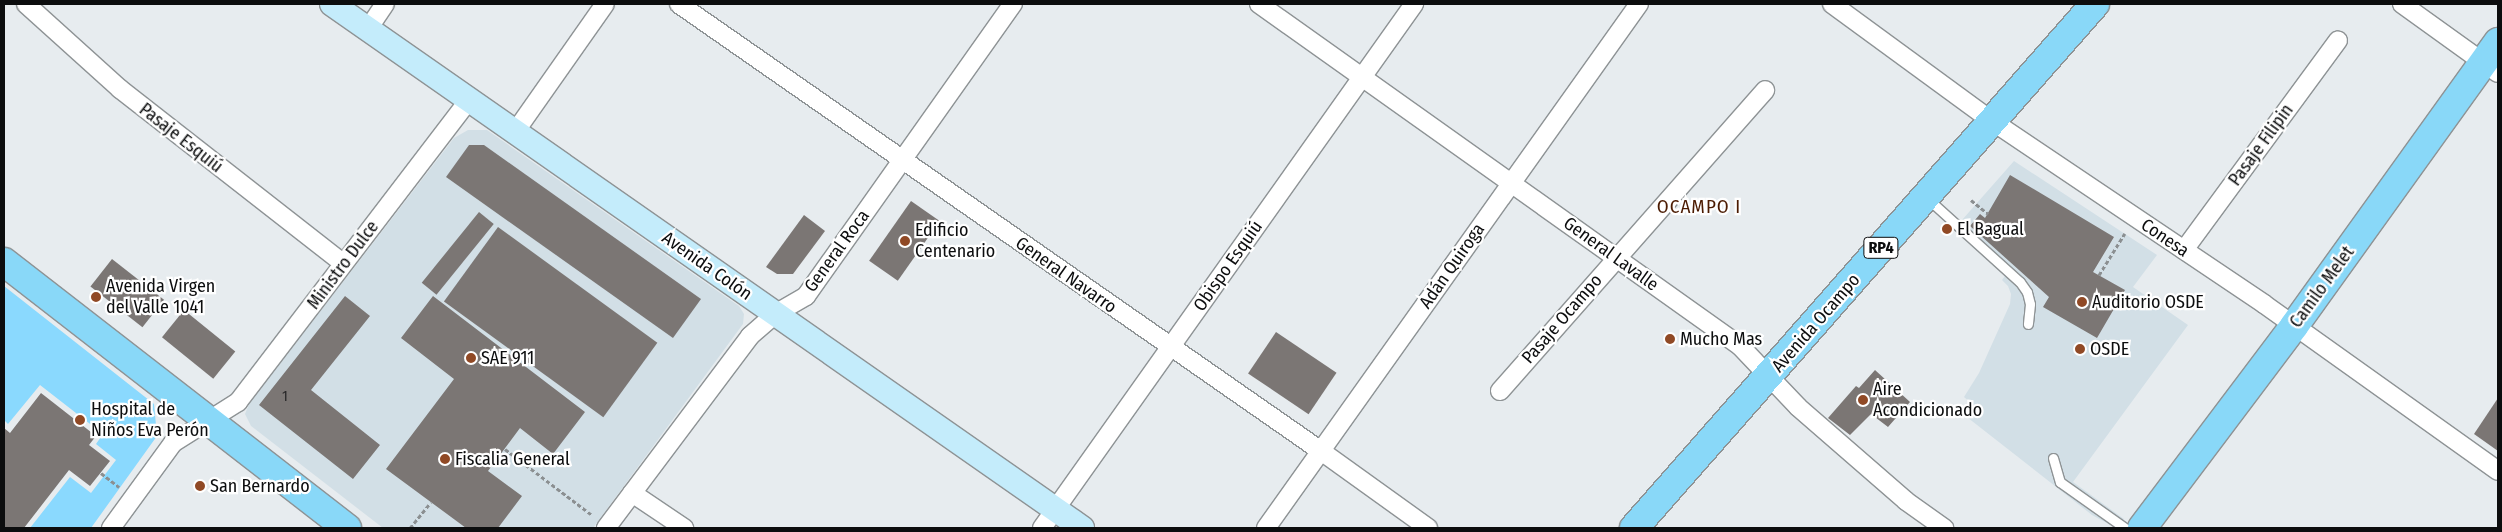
<!DOCTYPE html>
<meta charset="utf-8">
<style>
body{margin:0}
#map{position:relative;width:2502px;height:532px;overflow:hidden;background:#e7ecef;font-family:"Fira Sans Condensed",sans-serif}
div>[style]{position:absolute}
[style*='--x']{left:calc(var(--x)*1px);top:calc(var(--y)*1px);width:calc(var(--w)*1px);rotate:calc(var(--a)*1deg)}
.built>*{inset:0;background:#d2dfe6}
.green>*{inset:0;background:#8ad9fe}
.building>*{inset:0;background:#7b7674;transform-origin:0 0}
.path>*{height:3px;margin-top:-1.5px;transform-origin:0;background:repeating-linear-gradient(90deg,#8b8f91 0 4px,transparent 0 6.5px)}
.roads{filter:drop-shadow(1px 0 #8e9395) drop-shadow(-1px 0 #8e9395) drop-shadow(0 1px #8e9395) drop-shadow(0 -1px #8e9395)}
.lane>*{height:9px;margin:-4.5px;padding:0 4.5px;transform-origin:4.5px;border-radius:4.5px;background:#fff}
.street>*{height:18px;margin:-9px;padding:0 9px;transform-origin:9px;border-radius:9px;background:#fff}
.secondary>*{height:24px;margin:-12px;padding:0 12px;transform-origin:12px;border-radius:12px;background:#c4ecfb}
.primary>*{height:28px;margin:-14px;padding:0 14px;transform-origin:14px;border-radius:14px;background:#89d8f8}
.dots>*{width:14px;height:14px;translate:-50% -50%;box-sizing:border-box;border:2px solid #fff;border-radius:50%}
span{translate:-50% -50%;white-space:nowrap;text-align:center;line-height:1.15;-webkit-text-stroke:4.5px #fff;paint-order:stroke}
.number-label{font-size:15px;color:#282728}
.number-label span{-webkit-text-stroke-width:0}
.shield-label span{padding:1px 4px;background:#fff;border:1px solid;border-radius:4px;-webkit-text-stroke-width:0}
.shield-label{font-size:16px;color:#0c0d0e;font-weight:700}
.street-label{font-size:18px;color:#0c0d0e}
.poi-label{font-size:18px;color:#0c0d0e}
.left{translate:0 -50%;text-align:left}
.neighbourhood-label{font-size:19px;color:#4b1b02;letter-spacing:1px}
.frame{position:absolute;inset:0;border:5px solid #0c0d0e;pointer-events:none}
</style>
<div id="map">
<div class="built">
<i style="clip-path:polygon(468px 130px,487px 130px,739px 306px,744px 314px,743px 324px,593px 528px,383px 528px,251px 426px,245px 414px,249px 404px,454px 138px)"></i>
<i style="clip-path:polygon(2014px 161px,2157px 255px,2133px 287px,2188px 325px,2073px 482px,2124px 519px,2116px 528px,2092px 515px,1963px 414px,1972px 404px,1964px 397px,1979px 373px,2010px 304px,2011px 294px,2008px 286px,2002px 280px,2005px 276px,1961px 235px,1969px 226px,1962px 220px)"></i>
</div>
<div class="green">
<i style="clip-path:polygon(4px 286px,154px 404px,157px 436px,91px 528px,30px 528px,70px 477px,91px 493px,116px 460px,96px 444px,103px 434px,40px 385px,8px 424px,4px 420px)"></i>
</div>
<div class="building">
<i style="clip-path:polygon(469px 145px,484px 145px,701px 299px,673px 338px,446px 177px)"></i>
<i style="clip-path:polygon(2010px 175px,2114px 237px,2093px 272px,2125px 290px,2097px 338px,2043px 307px,2049px 297px,1970px 226px,1980px 214px,1985px 218px)"></i>
<i style="left:911px;top:201px;width:35px;height:73px;rotate:35deg"></i>
<i style="left:479px;top:212px;width:19px;height:91px;rotate:39deg"></i>
<i style="clip-path:polygon(804px 215px,825px 231px,793px 274px,777px 274px,766px 267px)"></i>
<i style="left:498px;top:227px;width:197px;height:92px;rotate:36deg"></i>
<i style="left:112px;top:259px;width:66px;height:35px;rotate:38deg"></i>
<i style="clip-path:polygon(345px 296px,370px 316px,311px 390px,380px 445px,353px 479px,259px 405px)"></i>
<i style="clip-path:polygon(433px 296px,585px 412px,553px 454px,520px 428px,488px 471px,522px 496px,498px 528px,466px 528px,386px 469px,454px 379px,401px 338px)"></i>
<i style="left:184px;top:310px;width:66px;height:35px;rotate:39deg"></i>
<i style="left:1276px;top:332px;width:73px;height:50px;rotate:34deg"></i>
<i style="clip-path:polygon(1875px 370px,1910px 402px,1888px 427px,1871px 414px,1850px 435px,1828px 418px,1856px 386px,1859px 388px)"></i>
<i style="clip-path:polygon(41px 393px,96px 436px,89px 445px,110px 461px,90px 486px,69px 470px,24px 528px,4px 528px,4px 428px,10px 433px)"></i>
<i style="clip-path:polygon(2498px 398px,2498px 451px,2474px 434px)"></i>
</div>
<div class="path">
<i style="--x:1971;--y:200;--w:22;--a:39"></i>
<i style="--x:2099;--y:275;--w:49;--a:-58.2"></i>
<i style="--x:505;--y:449;--w:109;--a:37.2"></i>
<i style="--x:101;--y:473;--w:23;--a:38"></i>
<i style="--x:410;--y:528;--w:33;--a:-51"></i>
</div>
<div class="roads">
<div class="lane">
<i style="--x:1927;--y:198;--w:125;--a:42.1"></i>
<i style="--x:2020;--y:282;--w:12;--a:55"></i>
<i style="--x:2027;--y:292;--w:12;--a:76"></i>
<i style="--x:2030;--y:304;--w:20;--a:96"></i>
<i style="--x:2053;--y:458;--w:25;--a:74"></i>
<i style="--x:2060;--y:482;--w:80;--a:35.3"></i>
</div>
<div class="street">
<i style="--x:26;--y:4;--w:127;--a:42.1"></i>
<i style="--x:120;--y:89;--w:283;--a:38"></i>
<i style="--x:679;--y:4;--w:782;--a:34.85"></i>
<i style="--x:1321;--y:451;--w:132;--a:35.7"></i>
<i style="--x:1259;--y:4;--w:590;--a:35.41"></i>
<i style="--x:1740;--y:346;--w:84;--a:46.4"></i>
<i style="--x:1798;--y:407;--w:143;--a:41"></i>
<i style="--x:1906;--y:501;--w:47;--a:35.4"></i>
<i style="--x:1832;--y:4;--w:198;--a:36.2"></i>
<i style="--x:1992;--y:121;--w:328;--a:33.9"></i>
<i style="--x:2264;--y:304;--w:287;--a:35.5"></i>
<i style="--x:2402;--y:4;--w:118;--a:35.7"></i>
<i style="--x:368;--y:29;--w:30;--a:-56"></i>
<i style="--x:515;--y:132;--w:156;--a:-54.9"></i>
<i style="--x:2184;--y:250;--w:260;--a:-53.7"></i>
<i style="--x:1500;--y:391;--w:401;--a:-48.6"></i>
<i style="--x:632;--y:493;--w:63;--a:33.9"></i>
<i style="--x:111;--y:528;--w:105;--a:-53.9"></i>
<i style="--x:173;--y:443;--w:77;--a:-32.2"></i>
<i style="--x:238;--y:402;--w:380;--a:-52.6"></i>
<i style="--x:606;--y:528;--w:240;--a:-53.1"></i>
<i style="--x:750;--y:336;--w:33;--a:-41"></i>
<i style="--x:775;--y:314;--w:36;--a:-30"></i>
<i style="--x:806;--y:296;--w:358;--a:-54.7"></i>
<i style="--x:1042;--y:528;--w:643;--a:-54.63"></i>
<i style="--x:1266;--y:528;--w:643;--a:-54.56"></i>
</div>
<div class="secondary">
<i style="--x:332;--y:4;--w:915;--a:34.94"></i>
</div>
<div class="primary">
<i style="--x:4;--y:262;--w:434;--a:37.8"></i>
<i style="--x:1634;--y:528;--w:698;--a:-48.66"></i>
<i style="--x:2142;--y:528;--w:253;--a:-53"></i>
<i style="--x:2294;--y:326;--w:350;--a:-54.3"></i>
</div>
</div>
<div class="dots">
<i style="left:1947px;top:229px;background:#904925"></i>
<i style="left:905px;top:241px;background:#904925"></i>
<i style="left:96px;top:297px;background:#904925"></i>
<i style="left:2082px;top:302px;background:#904925"></i>
<i style="left:1670px;top:339px;background:#904925"></i>
<i style="left:2080px;top:349px;background:#904925"></i>
<i style="left:471px;top:358px;background:#904925"></i>
<i style="left:1863px;top:400px;background:#904925"></i>
<i style="left:80px;top:420px;background:#904925"></i>
<i style="left:445px;top:459px;background:#904925"></i>
<i style="left:200px;top:486px;background:#904925"></i>
</div>
<div class="number-label">
<span style="left:285px;top:397px">1</span>
</div>
<div class="shield-label">
<span style="left:1881px;top:248px">RP4</span>
</div>
<div class="street-label">
<span style="left:181px;top:138px;rotate:38deg">Pasaje Esquiú</span>
<span style="left:2261px;top:145px;rotate:-54deg">Pasaje Filipin</span>
<span style="left:2165px;top:238px;rotate:34deg">Conesa</span>
<span style="left:837px;top:251px;rotate:-54deg">General Roca</span>
<span style="left:1611px;top:254px;rotate:36deg">General Lavalle</span>
<span style="left:343px;top:265px;rotate:-53deg">Ministro Dulce</span>
<span style="left:707px;top:266px;rotate:35deg">Avenida Colón</span>
<span style="left:1228px;top:266px;rotate:-55deg">Obispo Esquiú</span>
<span style="left:1452px;top:266px;rotate:-55deg">Adán Quiroga</span>
<span style="left:1066px;top:275px;rotate:35deg">General Navarro</span>
<span style="left:2322px;top:287px;rotate:-54deg">Camilo Melet</span>
<span style="left:1562px;top:319px;rotate:-49deg">Pasaje Ocampo</span>
<span style="left:1816px;top:323px;rotate:-49deg">Avenida Ocampo</span>
</div>
<div class="poi-label">
<span class="left" style="left:1957px;top:229px">El Bagual</span>
<span class="left" style="left:915px;top:241px">Edificio<br>Centenario</span>
<span class="left" style="left:106px;top:297px">Avenida Virgen<br>del Valle 1041</span>
<span class="left" style="left:2092px;top:302px">Auditorio OSDE</span>
<span class="left" style="left:1680px;top:339px">Mucho Mas</span>
<span class="left" style="left:2090px;top:349px">OSDE</span>
<span class="left" style="left:481px;top:358px">SAE 911</span>
<span class="left" style="left:1873px;top:400px">Aire<br>Acondicionado</span>
<span class="left" style="left:91px;top:420px">Hospital de<br>Niños Eva Perón</span>
<span class="left" style="left:455px;top:459px">Fiscalia General</span>
<span class="left" style="left:210px;top:486px">San Bernardo</span>
</div>
<div class="neighbourhood-label">
<span style="left:1699px;top:207px">OCAMPO I</span>
</div>
<div class="frame"></div>
</div>
